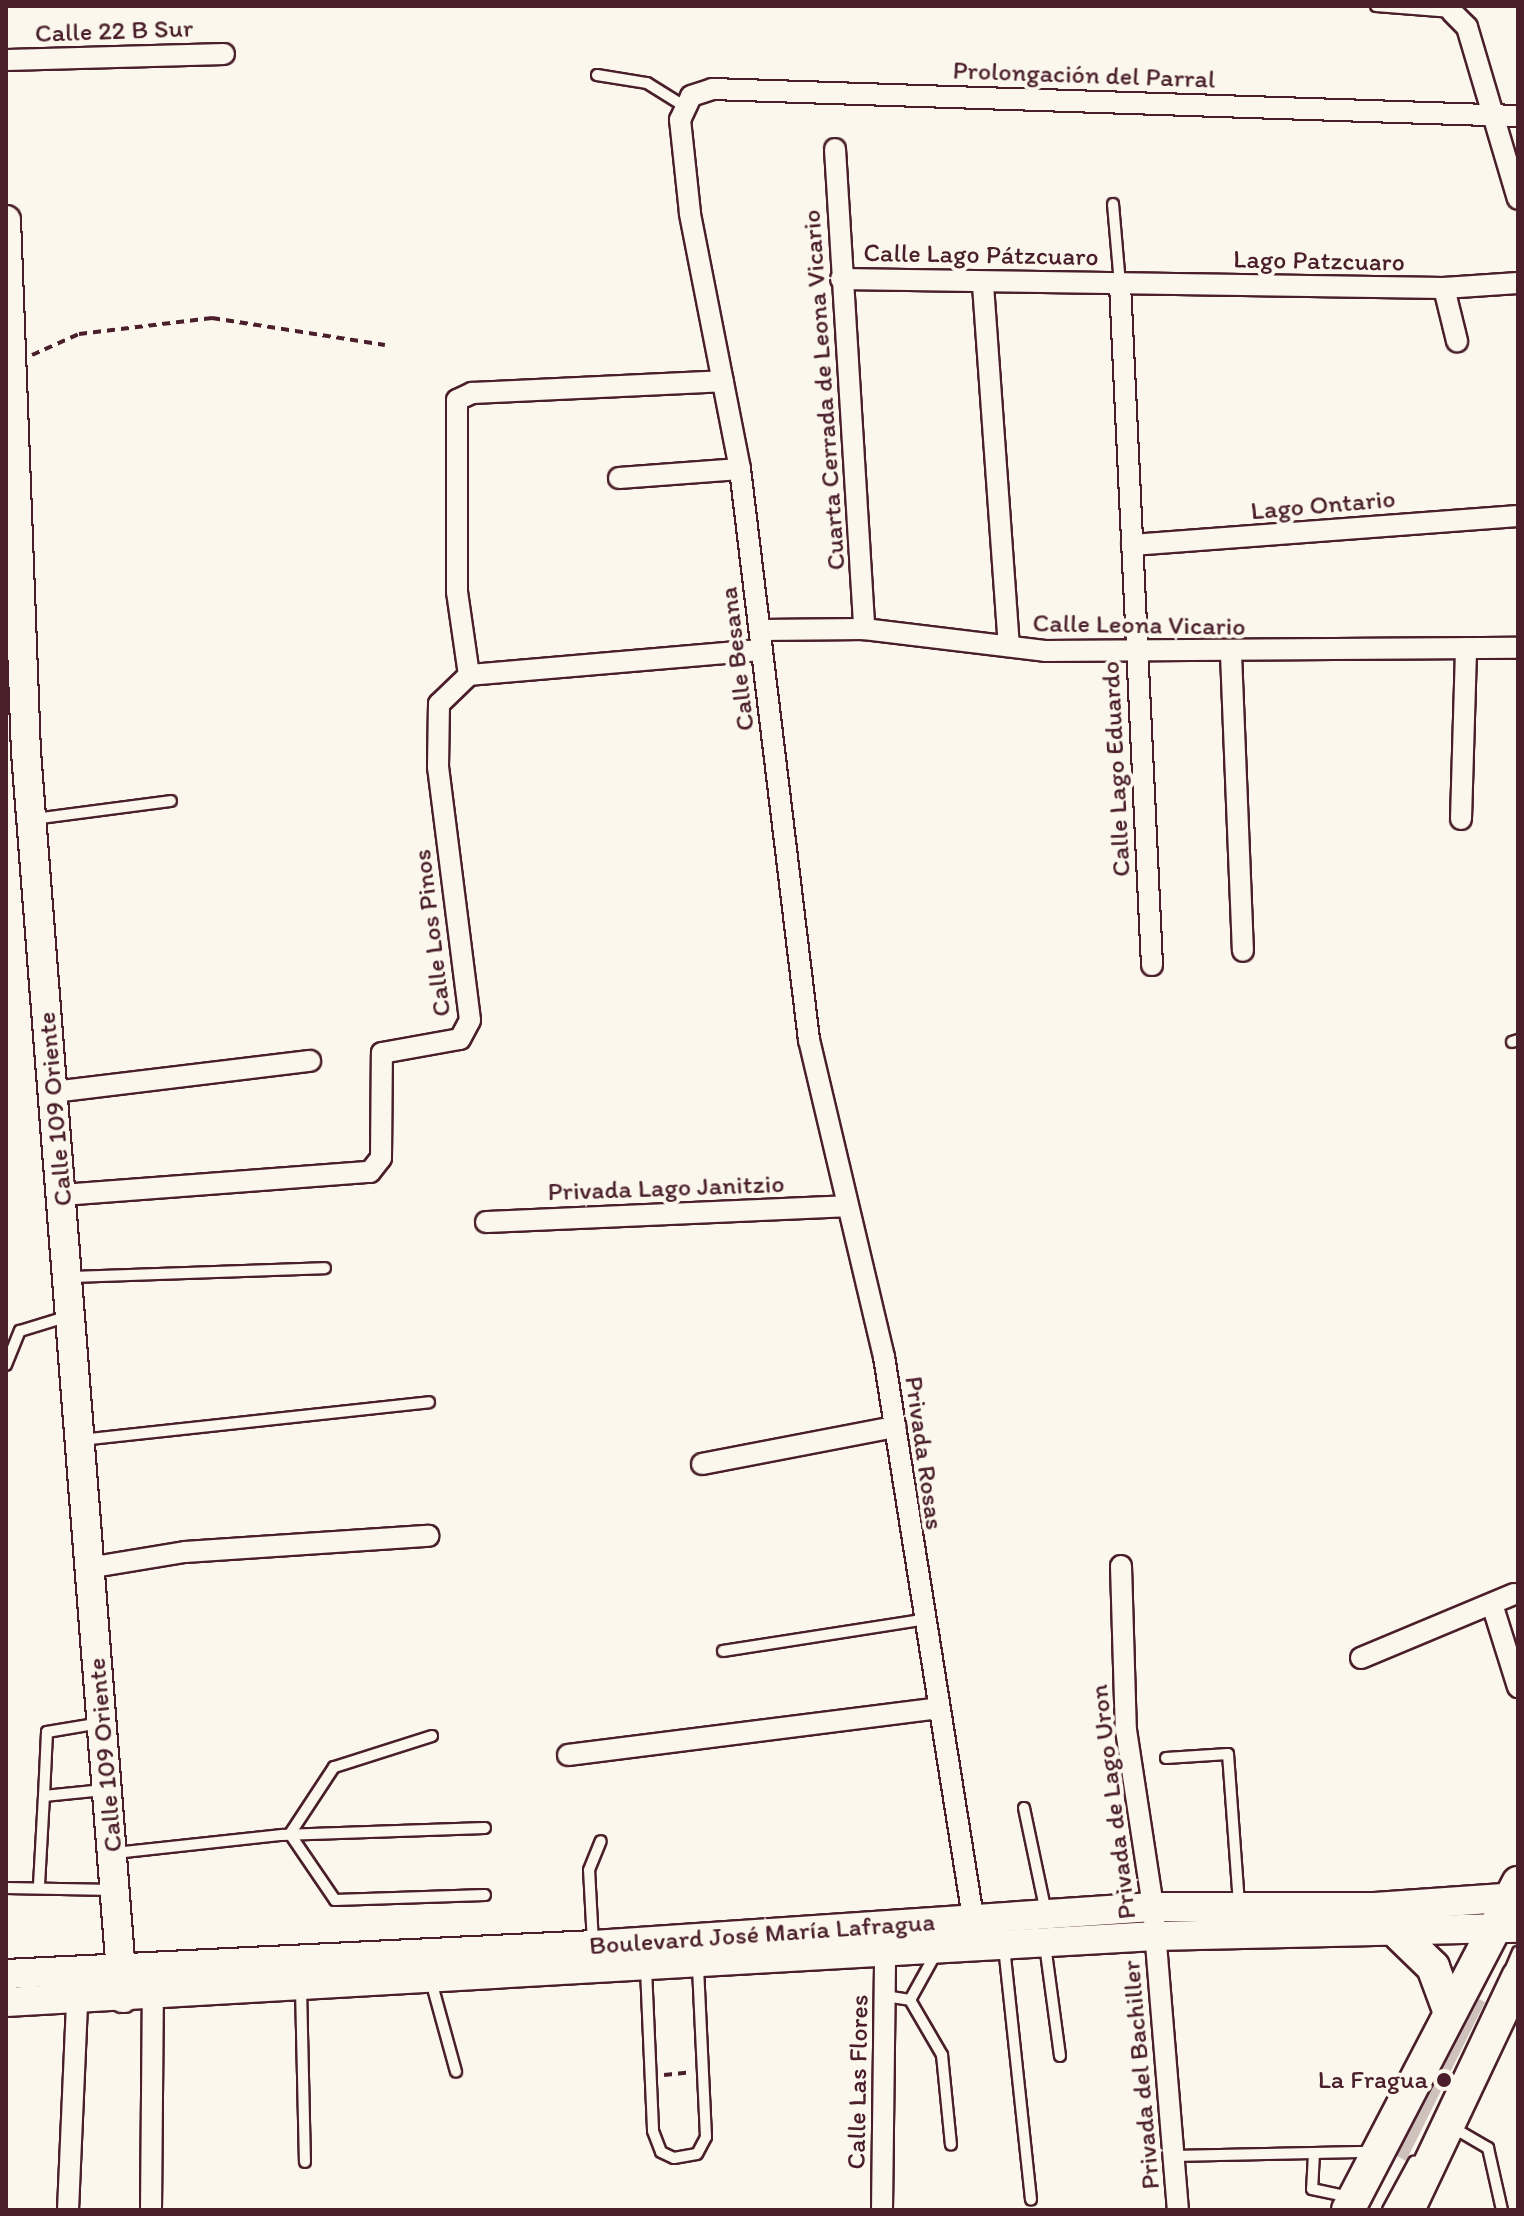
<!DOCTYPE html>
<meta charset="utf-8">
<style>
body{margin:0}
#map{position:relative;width:1524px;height:2216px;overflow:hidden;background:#fbf7ec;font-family:Itim,sans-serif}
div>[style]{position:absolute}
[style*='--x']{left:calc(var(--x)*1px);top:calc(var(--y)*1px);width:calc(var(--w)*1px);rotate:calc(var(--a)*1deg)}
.building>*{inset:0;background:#cfc2bc}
.path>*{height:4px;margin-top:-2px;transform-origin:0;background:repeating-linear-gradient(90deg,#4a1f2b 0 8px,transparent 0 14px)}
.roads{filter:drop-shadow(2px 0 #4a1f2b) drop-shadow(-2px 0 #4a1f2b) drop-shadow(0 2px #4a1f2b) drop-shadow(0 -2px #4a1f2b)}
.lane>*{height:10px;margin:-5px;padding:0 5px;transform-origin:5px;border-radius:5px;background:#fbf7ec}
.street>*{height:20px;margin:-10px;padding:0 10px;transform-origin:10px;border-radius:10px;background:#fbf7ec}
.secondary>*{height:28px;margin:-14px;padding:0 14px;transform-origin:14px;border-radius:14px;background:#fbf7ec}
.primary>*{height:32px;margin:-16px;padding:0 16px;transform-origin:16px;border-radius:16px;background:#fbf7ec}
.dots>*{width:22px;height:22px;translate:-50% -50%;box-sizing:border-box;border:4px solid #fbf7ec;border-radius:50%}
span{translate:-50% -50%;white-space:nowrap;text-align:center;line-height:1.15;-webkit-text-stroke:8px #fbf7ec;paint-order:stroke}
.street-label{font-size:26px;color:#4a1f2b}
.poi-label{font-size:26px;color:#4a1f2b}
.right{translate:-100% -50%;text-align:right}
.frame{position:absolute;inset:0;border:8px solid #4a1f2b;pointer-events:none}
</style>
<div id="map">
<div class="building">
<i style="clip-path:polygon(1479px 1999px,1485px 2002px,1406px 2161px,1397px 2156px)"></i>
</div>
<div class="path">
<i style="--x:32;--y:355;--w:51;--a:-24.1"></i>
<i style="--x:79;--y:334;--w:134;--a:-6.9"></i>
<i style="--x:212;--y:318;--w:175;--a:8.9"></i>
<i style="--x:664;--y:2075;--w:27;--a:-6"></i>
</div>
<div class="roads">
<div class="lane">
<i style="--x:1376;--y:6;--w:76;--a:4.5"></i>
<i style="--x:597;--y:75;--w:51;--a:9.1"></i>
<i style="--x:647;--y:83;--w:44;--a:31.9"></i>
<i style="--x:1113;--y:204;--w:80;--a:85"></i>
<i style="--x:34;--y:819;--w:138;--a:-7.5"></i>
<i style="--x:1512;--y:1042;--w:6;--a:-18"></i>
<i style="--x:70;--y:1277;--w:255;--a:-2"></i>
<i style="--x:6;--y:1365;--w:37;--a:-68"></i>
<i style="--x:20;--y:1331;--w:51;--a:-17"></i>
<i style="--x:81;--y:1440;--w:350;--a:-6.2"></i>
<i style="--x:723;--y:1651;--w:201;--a:-8.9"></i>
<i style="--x:432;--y:1736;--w:103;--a:162.4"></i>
<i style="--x:334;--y:1767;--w:80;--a:123.3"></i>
<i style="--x:290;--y:1834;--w:80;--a:55.7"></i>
<i style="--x:335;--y:1900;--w:150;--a:-1.9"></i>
<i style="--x:1166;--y:1758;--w:62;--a:-3.7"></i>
<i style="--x:1228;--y:1754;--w:151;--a:85.8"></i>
<i style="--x:44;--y:1796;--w:64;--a:-87.3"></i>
<i style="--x:47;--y:1732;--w:55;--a:-9.5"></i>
<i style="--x:1024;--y:1808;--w:106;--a:78.1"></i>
<i style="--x:115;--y:1853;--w:168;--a:-6.2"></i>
<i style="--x:282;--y:1835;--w:203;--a:-2"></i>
<i style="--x:39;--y:1885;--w:89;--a:-86.8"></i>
<i style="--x:44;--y:1796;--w:60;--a:-5.7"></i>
<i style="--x:6;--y:1888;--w:108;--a:1.1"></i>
<i style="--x:593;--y:1943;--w:73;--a:-93.1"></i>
<i style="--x:589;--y:1870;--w:31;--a:-68"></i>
<i style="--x:1045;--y:1945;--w:112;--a:82.3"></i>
<i style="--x:1004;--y:1947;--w:254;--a:83.9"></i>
<i style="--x:646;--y:1969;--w:162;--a:87.5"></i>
<i style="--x:653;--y:2131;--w:22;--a:69"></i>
<i style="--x:661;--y:2152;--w:14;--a:25"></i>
<i style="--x:674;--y:2158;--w:23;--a:-10"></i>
<i style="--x:697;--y:2154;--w:19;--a:-62"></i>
<i style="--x:706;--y:2137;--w:172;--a:-92.7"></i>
<i style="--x:1509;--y:1973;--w:23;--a:-67"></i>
<i style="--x:431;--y:1981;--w:94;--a:74.6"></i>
<i style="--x:301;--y:1988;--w:174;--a:88.7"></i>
<i style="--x:885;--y:1996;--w:25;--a:9"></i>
<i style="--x:910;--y:2000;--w:54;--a:-61"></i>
<i style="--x:910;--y:2000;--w:64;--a:59.8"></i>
<i style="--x:942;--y:2055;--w:90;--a:84.3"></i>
<i style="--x:1452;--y:2127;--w:42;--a:30.3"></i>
<i style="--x:1488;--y:2148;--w:64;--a:77.3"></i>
<i style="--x:1314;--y:2153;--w:36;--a:93"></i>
<i style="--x:1312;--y:2189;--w:38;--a:12"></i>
<i style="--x:1173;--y:2156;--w:198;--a:-1.2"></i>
<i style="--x:1388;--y:2210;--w:55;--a:-61.6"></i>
</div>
<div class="street">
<i style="--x:1452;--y:12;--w:21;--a:45"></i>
<i style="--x:1467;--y:27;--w:179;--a:73.5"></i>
<i style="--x:6;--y:60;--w:218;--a:-1.6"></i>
<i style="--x:835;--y:149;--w:481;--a:86.5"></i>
<i style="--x:841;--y:279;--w:603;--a:0.86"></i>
<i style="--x:1444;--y:288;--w:74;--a:-3.9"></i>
<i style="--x:1120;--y:284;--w:682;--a:87.31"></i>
<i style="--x:983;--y:285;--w:362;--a:85.9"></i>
<i style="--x:1444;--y:288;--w:55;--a:76.2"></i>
<i style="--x:619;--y:478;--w:121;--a:-4.3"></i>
<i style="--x:1132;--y:545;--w:387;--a:-4.3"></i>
<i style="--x:761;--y:630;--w:103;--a:-0.6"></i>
<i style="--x:864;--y:629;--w:182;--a:6.9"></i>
<i style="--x:1045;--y:651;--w:473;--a:-0.4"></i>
<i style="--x:1231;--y:654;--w:297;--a:87.7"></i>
<i style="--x:469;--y:675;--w:84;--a:-98.2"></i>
<i style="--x:457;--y:592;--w:192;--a:-90"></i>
<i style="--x:457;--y:400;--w:17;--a:-25"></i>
<i style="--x:472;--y:393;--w:251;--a:-2.7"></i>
<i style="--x:1461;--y:819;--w:171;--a:-88.3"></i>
<i style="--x:53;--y:1092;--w:259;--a:-6.9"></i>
<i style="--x:62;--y:1195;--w:309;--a:-4.3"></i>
<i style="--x:370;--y:1172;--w:18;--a:-52"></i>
<i style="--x:381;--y:1158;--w:105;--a:-89.5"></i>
<i style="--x:382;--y:1053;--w:79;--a:-10.2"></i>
<i style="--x:460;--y:1039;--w:21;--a:-62"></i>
<i style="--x:470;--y:1020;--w:255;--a:-97.2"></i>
<i style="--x:438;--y:767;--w:63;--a:-89.1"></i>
<i style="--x:439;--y:704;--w:42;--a:-44"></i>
<i style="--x:469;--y:675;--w:294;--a:-4.9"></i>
<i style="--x:486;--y:1222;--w:361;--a:-2.5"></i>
<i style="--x:702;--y:1464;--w:197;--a:-10.9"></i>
<i style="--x:1121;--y:1566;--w:164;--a:88.3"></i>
<i style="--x:1126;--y:1730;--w:179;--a:81.3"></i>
<i style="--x:1153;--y:1907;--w:304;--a:85.3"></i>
<i style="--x:88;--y:1568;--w:98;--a:-9.4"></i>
<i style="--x:185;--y:1552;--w:244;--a:-3.8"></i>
<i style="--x:1492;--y:1604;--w:87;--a:72.6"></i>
<i style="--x:1361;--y:1658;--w:166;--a:-22.7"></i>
<i style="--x:568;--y:1755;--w:374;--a:-7.2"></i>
<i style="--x:975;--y:1930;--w:580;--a:-99.02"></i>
<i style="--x:884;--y:1357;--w:326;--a:-103.3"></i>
<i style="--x:809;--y:1040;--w:575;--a:-96.89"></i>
<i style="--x:740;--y:469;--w:261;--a:-101.1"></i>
<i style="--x:690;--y:213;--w:94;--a:-96.1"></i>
<i style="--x:680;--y:120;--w:26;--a:-65"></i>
<i style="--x:691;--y:96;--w:22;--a:-18"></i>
<i style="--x:712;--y:89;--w:806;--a:1.92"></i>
<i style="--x:68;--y:2210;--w:210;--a:-87.5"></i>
<i style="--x:151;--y:2210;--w:214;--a:-89.5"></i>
<i style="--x:882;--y:2210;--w:256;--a:-89.3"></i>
</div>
<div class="secondary">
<i style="--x:6;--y:220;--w:532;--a:87.85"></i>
<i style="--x:26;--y:752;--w:1250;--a:85.55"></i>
<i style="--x:6;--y:1974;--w:589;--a:-2.82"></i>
<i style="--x:594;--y:1945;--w:560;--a:-3.89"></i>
<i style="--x:1153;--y:1907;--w:222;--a:0"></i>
<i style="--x:1375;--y:1907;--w:143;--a:-4"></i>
<i style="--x:6;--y:2002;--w:1151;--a:-3.29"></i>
<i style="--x:1155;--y:1936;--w:363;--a:-1.3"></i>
</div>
<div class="primary">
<i style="--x:1400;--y:1935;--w:46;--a:44.1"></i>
<i style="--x:1433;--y:1967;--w:49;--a:69.7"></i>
<i style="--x:1348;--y:2210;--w:369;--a:-62.5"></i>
<i style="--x:1408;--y:2210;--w:258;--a:-64.7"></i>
</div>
</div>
<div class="dots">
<i style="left:1444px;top:2080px;background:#4a1f2b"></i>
</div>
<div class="street-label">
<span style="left:114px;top:31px;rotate:-2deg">Calle 22 B Sur</span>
<span style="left:1084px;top:75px;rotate:2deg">Prolongación del Parral</span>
<span style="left:981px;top:255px;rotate:1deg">Calle Lago Pátzcuaro</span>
<span style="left:1319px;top:261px;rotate:1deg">Lago Patzcuaro</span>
<span style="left:824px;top:390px;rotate:-94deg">Cuarta Cerrada de Leona Vicario</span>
<span style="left:1323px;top:505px;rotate:-5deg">Lago Ontario</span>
<span style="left:1139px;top:625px;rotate:1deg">Calle Leona Vicario</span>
<span style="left:737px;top:659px;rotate:-97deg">Calle Besana</span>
<span style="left:1116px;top:769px;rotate:-93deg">Calle Lago Eduardo</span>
<span style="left:432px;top:933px;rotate:-97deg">Calle Los Pinos</span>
<span style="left:55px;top:1109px;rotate:-95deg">Calle 109 Oriente</span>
<span style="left:666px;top:1188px;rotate:-2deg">Privada Lago Janitzio</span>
<span style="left:924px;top:1453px;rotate:82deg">Privada Rosas</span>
<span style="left:105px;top:1755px;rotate:-95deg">Calle 109 Oriente</span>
<span style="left:1113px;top:1802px;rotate:-97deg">Privada de Lago Uron</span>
<span style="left:762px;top:1934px;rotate:-4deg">Boulevard José María Lafragua</span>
<span style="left:1141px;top:2075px;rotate:-95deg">Privada del Bachiller</span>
<span style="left:858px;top:2082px;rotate:-89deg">Calle Las Flores</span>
</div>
<div class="poi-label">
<span class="right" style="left:1428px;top:2080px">La Fragua</span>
</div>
<div class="frame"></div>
</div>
